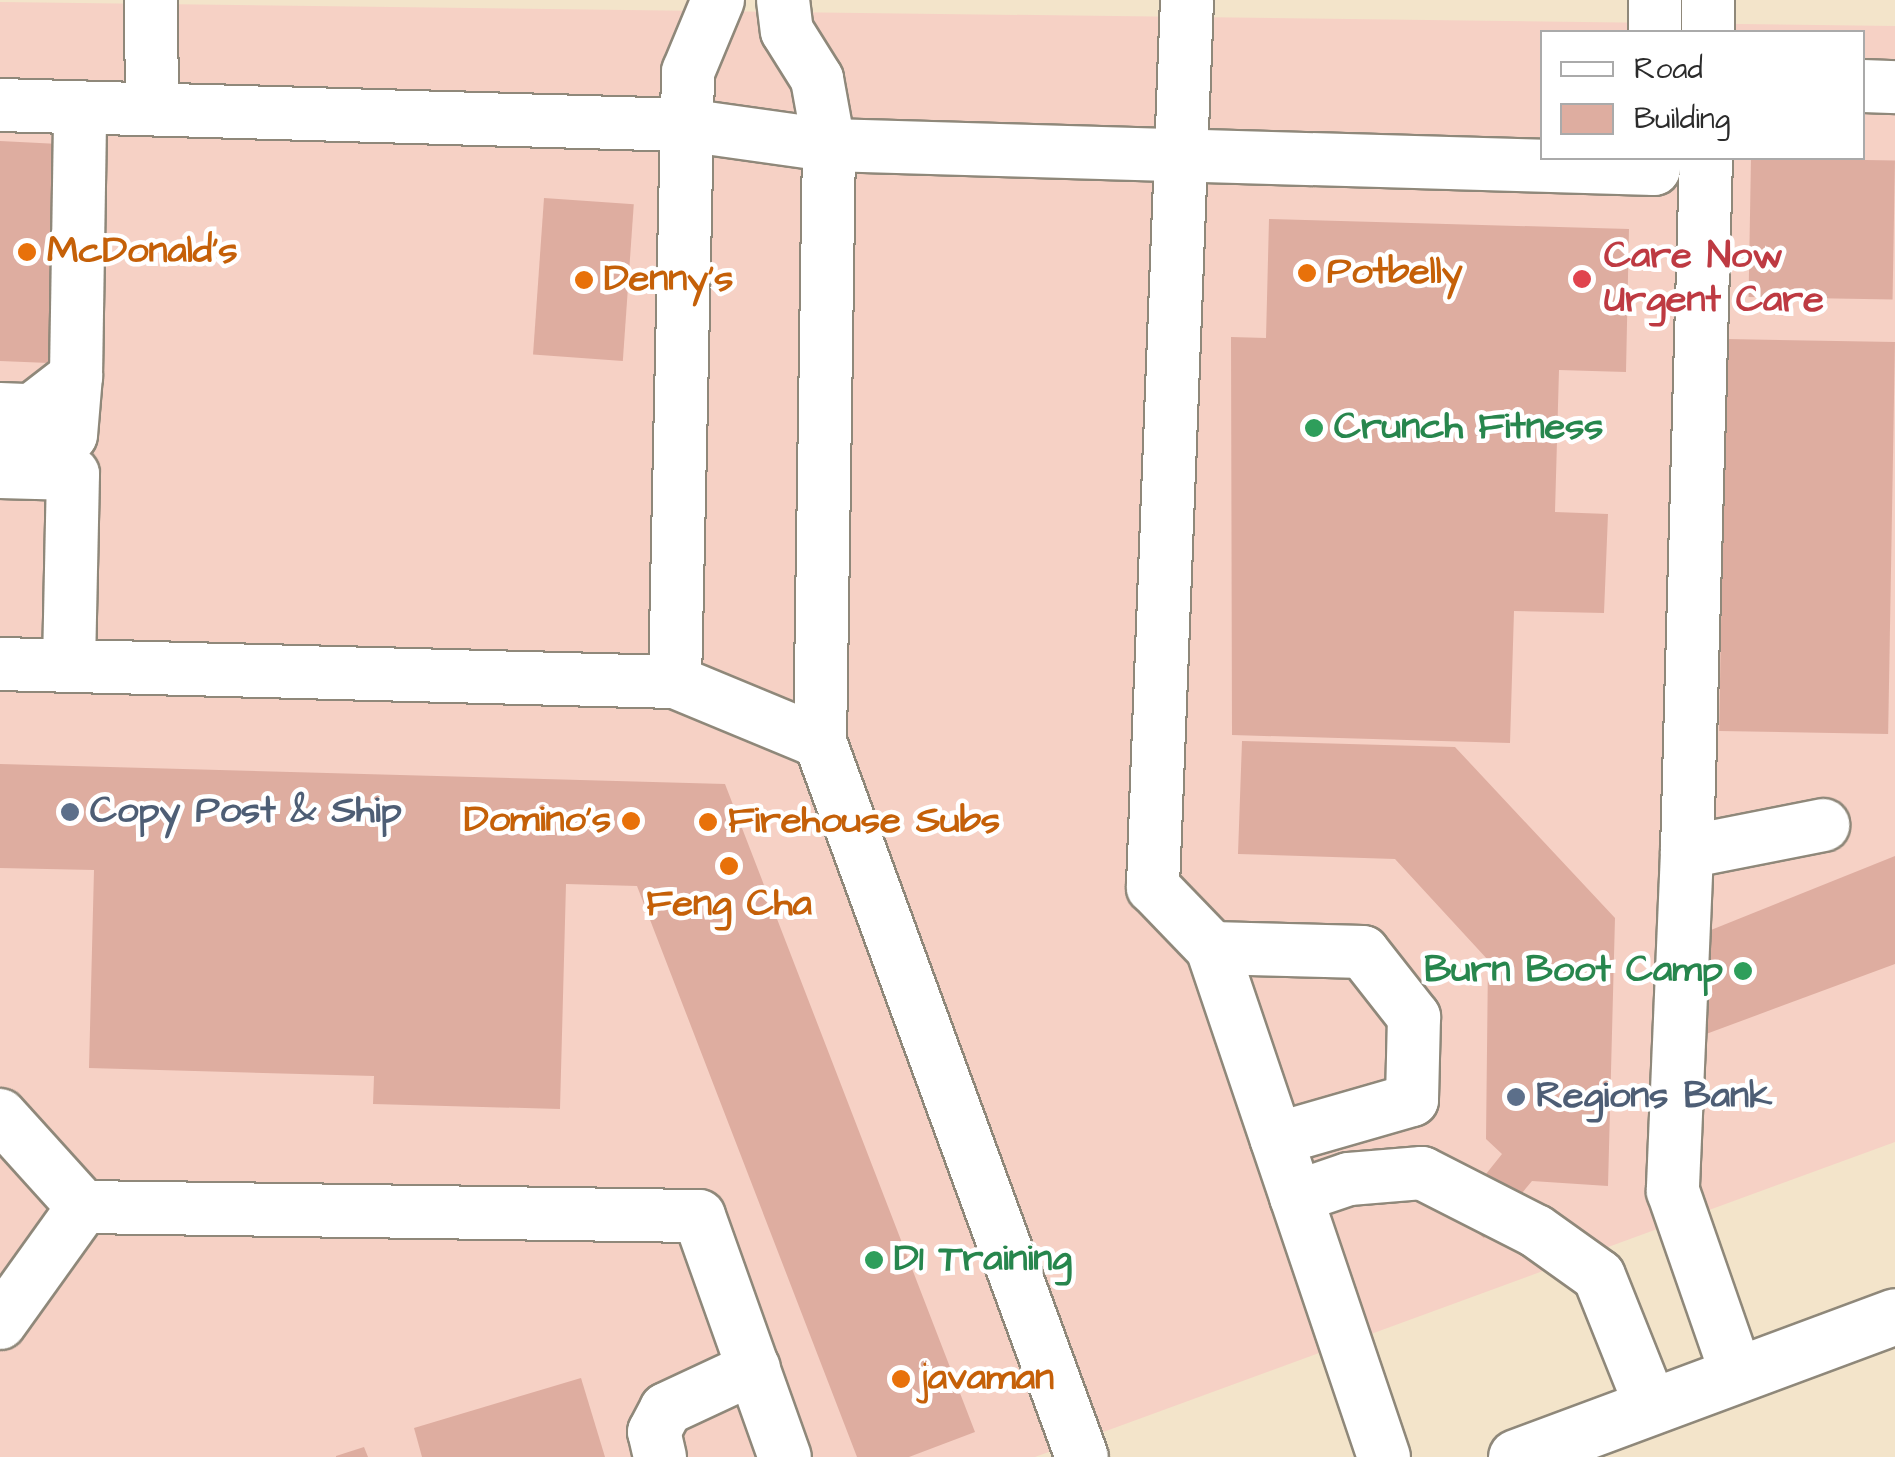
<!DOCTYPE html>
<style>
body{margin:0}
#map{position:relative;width:1895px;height:1457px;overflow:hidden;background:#f3e4ca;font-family:"Architects Daughter",sans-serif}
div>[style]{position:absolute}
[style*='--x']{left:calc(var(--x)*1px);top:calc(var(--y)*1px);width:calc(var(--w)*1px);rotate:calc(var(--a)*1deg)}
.built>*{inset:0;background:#f6d1c5}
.building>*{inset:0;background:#deada0;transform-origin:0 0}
.roads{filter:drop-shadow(2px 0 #8f887a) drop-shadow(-2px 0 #8f887a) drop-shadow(0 2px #8f887a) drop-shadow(0 -2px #8f887a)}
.minor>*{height:52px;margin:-26px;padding:0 26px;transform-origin:26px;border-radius:26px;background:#fff}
.major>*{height:55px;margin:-27.5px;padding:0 27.5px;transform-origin:27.5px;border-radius:27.5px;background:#fff}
.dots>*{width:28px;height:28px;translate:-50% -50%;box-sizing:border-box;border:5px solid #fff;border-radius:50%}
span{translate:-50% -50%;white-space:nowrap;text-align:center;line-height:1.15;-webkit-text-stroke:9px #fff;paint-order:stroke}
.food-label{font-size:38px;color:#c56008;font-weight:700}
.left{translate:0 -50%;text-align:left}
.right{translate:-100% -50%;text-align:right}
.health-label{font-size:38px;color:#be3a42;font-weight:700}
.leisure-label{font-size:38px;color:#27864d;font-weight:700}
.service-label{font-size:38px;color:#4e5e75;font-weight:700}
.legend{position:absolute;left:1540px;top:30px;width:325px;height:130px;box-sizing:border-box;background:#fff;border:2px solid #aaa;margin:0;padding:12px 18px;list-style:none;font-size:30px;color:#2b2b2b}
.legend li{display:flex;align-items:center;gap:20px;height:50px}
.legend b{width:50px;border:2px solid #aaa}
</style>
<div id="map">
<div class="built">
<i style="clip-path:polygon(evenodd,0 2px,1895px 26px,1895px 1142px,1035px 1457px,0 1457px,0 2px,1542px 32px,1862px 32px,1862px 158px,1542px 158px,1542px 32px)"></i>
</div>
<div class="building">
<i style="clip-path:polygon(0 141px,59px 144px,49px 363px,0 361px)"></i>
<i style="left:1751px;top:158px;width:144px;height:139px;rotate:1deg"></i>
<i style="left:544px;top:198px;width:90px;height:157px;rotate:4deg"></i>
<i style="clip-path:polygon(1269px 219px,1629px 229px,1626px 372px,1559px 370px,1555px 512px,1608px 514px,1604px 613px,1514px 611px,1510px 743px,1232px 735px,1231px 337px,1266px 338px)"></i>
<i style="left:1726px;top:339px;width:169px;height:392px;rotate:1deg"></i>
<i style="clip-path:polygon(1242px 741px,1455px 747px,1615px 918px,1608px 1186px,1532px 1181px,1484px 1238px,1454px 1214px,1502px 1154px,1486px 1139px,1488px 960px,1395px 859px,1238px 854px)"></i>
<i style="clip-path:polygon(0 764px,725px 784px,975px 1432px,909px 1457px,857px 1457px,637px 886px,566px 884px,560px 1109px,373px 1104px,374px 1076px,89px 1068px,94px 870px,0 868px)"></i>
<i style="clip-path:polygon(1895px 856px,1895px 964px,1698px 1037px,1706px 932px)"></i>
<i style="clip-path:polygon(581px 1378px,605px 1457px,422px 1457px,414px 1428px)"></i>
<i style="clip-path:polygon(364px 1447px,368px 1457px,336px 1457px,336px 1456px)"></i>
</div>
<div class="roads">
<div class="minor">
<i style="--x:151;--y:0;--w:109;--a:89.5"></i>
<i style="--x:718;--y:0;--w:78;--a:112.6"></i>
<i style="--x:688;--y:72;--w:610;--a:91.22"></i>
<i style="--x:675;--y:682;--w:157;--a:22.5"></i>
<i style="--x:783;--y:0;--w:31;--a:83"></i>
<i style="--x:787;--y:31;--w:57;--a:58"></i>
<i style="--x:817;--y:79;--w:67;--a:79.7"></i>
<i style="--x:829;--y:145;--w:597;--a:90.86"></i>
<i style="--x:820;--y:742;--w:761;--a:69.88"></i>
<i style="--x:1187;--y:0;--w:888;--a:92.2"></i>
<i style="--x:1153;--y:887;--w:85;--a:46"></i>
<i style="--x:1212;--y:948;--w:537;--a:71.33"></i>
<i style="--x:1708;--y:0;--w:32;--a:90"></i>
<i style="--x:1655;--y:32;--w:32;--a:-90"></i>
<i style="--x:1862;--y:86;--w:33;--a:2"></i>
<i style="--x:0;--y:105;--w:686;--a:1.67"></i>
<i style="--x:686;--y:125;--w:144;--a:8"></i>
<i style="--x:829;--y:145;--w:825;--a:1.67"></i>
<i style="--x:1654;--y:169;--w:11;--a:-90"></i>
<i style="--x:1706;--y:158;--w:694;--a:91.57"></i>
<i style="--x:1687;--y:852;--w:139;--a:-11.2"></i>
<i style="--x:0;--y:409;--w:32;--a:2"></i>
<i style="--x:32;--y:410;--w:56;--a:-37.7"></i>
<i style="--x:76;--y:376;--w:269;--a:-89.1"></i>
<i style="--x:6;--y:457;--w:45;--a:1.3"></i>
<i style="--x:51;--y:458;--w:30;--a:-49"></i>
<i style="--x:71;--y:435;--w:59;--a:-85.2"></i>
<i style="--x:0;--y:472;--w:73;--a:1.6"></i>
<i style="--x:73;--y:474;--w:191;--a:91.2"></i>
<i style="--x:0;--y:664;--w:675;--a:1.53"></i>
<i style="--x:1687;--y:852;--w:339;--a:92.4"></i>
<i style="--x:1673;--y:1191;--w:195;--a:70.8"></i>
<i style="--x:1212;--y:948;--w:151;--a:1.5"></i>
<i style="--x:1363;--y:952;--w:83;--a:51.9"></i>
<i style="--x:1414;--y:1017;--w:83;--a:91.4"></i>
<i style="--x:1412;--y:1100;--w:141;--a:163.9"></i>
<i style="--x:0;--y:1115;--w:124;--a:47.9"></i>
<i style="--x:83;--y:1207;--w:616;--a:0.84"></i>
<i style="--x:699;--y:1216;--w:256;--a:70.4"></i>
<i style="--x:1296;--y:1197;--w:56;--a:-18.8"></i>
<i style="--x:1349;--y:1179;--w:73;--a:-4.7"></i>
<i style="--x:1422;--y:1173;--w:128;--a:27"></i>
<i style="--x:1536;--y:1231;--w:77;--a:35.5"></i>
<i style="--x:1599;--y:1276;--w:140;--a:68.2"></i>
<i style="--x:0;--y:1323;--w:143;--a:-54.4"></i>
<i style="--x:660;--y:1457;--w:26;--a:-103"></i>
<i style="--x:654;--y:1432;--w:26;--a:-62"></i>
<i style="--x:666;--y:1409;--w:97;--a:-25"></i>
</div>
<div class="major">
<i style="--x:1516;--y:1457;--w:404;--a:-20.4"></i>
</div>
</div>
<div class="dots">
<i style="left:27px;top:252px;background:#e8710a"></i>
<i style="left:1307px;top:273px;background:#e8710a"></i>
<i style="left:1582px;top:279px;background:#e0444e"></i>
<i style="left:584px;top:280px;background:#e8710a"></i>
<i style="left:1314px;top:428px;background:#2e9e5b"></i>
<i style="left:70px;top:812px;background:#5c6f8a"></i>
<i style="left:631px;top:821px;background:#e8710a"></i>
<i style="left:708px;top:822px;background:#e8710a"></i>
<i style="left:729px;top:866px;background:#e8710a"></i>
<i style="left:1743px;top:971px;background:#2e9e5b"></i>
<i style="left:1516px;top:1097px;background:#5c6f8a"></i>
<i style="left:874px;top:1260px;background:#2e9e5b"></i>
<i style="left:901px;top:1379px;background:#e8710a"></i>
</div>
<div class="food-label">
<span class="left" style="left:47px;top:252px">McDonald's</span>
<span class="left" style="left:1327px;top:273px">Potbelly</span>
<span class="left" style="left:604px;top:280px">Denny's</span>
<span class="right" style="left:611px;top:821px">Domino's</span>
<span class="left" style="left:728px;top:822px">Firehouse Subs</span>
<span style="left:729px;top:905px">Feng Cha</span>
<span class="left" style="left:921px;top:1379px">javaman</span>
</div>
<div class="health-label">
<span class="left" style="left:1604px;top:279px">Care Now<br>Urgent Care</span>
</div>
<div class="leisure-label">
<span class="left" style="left:1334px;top:428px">Crunch Fitness</span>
<span class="right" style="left:1723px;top:971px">Burn Boot Camp</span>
<span class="left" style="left:894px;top:1260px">D1 Training</span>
</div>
<div class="service-label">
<span class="left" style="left:90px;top:812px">Copy Post &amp; Ship</span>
<span class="left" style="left:1536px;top:1097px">Regions Bank</span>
</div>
<ul class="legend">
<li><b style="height:12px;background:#fff"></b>Road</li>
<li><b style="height:28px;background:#deada0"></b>Building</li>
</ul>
</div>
